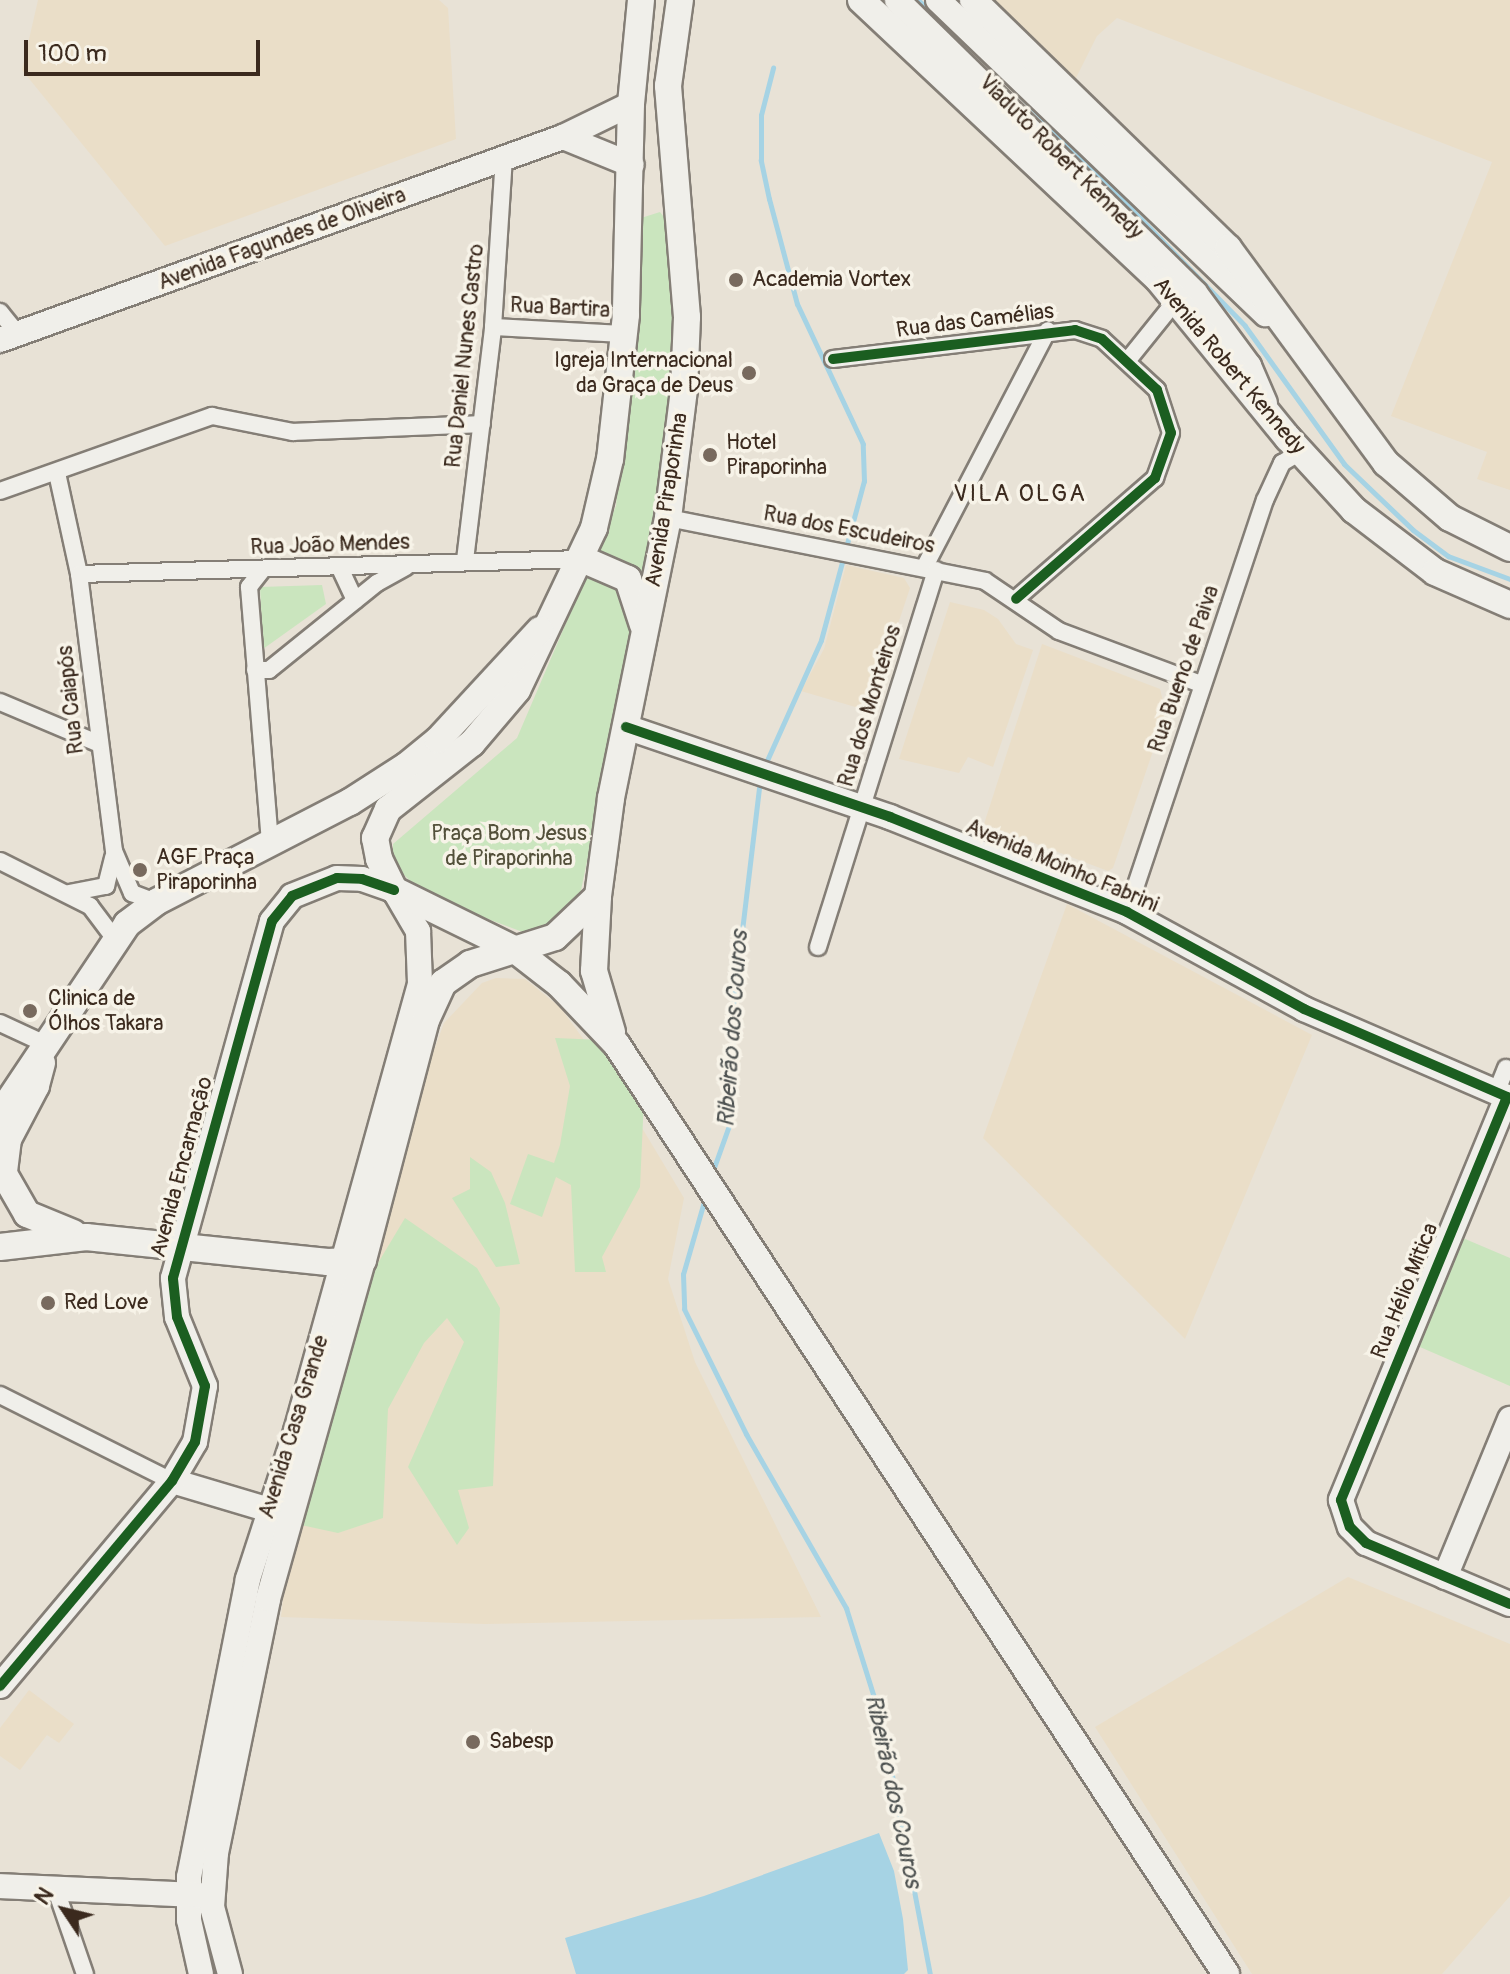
<!DOCTYPE html>
<meta charset="utf-8">
<style>
body{margin:0}
#map{position:relative;width:1510px;height:1974px;overflow:hidden;background:#e8e2d6;font-family:Pangolin,sans-serif}
div>[style]{position:absolute}
[style*='--x']{left:calc(var(--x)*1px);top:calc(var(--y)*1px);width:calc(var(--w)*1px);rotate:calc(var(--a)*1deg)}
.built>*{inset:0;background:#eadec8}
.green>*{inset:0;background:#cae5be}
.water>*{inset:0;background:#a6d3e4}
.stream>*{height:5px;margin:-2.5px;padding:0 2.5px;transform-origin:2.5px;border-radius:2.5px;background:#a6d3e4}
.roads{filter:drop-shadow(2px 0 #847e76) drop-shadow(-2px 0 #847e76) drop-shadow(0 2px #847e76) drop-shadow(0 -2px #847e76)}
.street>*{height:16px;margin:-8px;padding:0 8px;transform-origin:8px;border-radius:8px;background:#f0efea}
.secondary>*{height:24px;margin:-12px;padding:0 12px;transform-origin:12px;border-radius:12px;background:#f0efea}
.primary>*{height:26px;margin:-13px;padding:0 13px;transform-origin:13px;border-radius:13px;background:#f0efea}
.cycleway>*{height:10px;margin:-5px;padding:0 5px;transform-origin:5px;border-radius:5px;background:#1b5e20}
.dots>*{width:22px;height:22px;translate:-50% -50%;box-sizing:border-box;border:4px solid #f7f3e8;border-radius:50%}
span{translate:-50% -50%;white-space:nowrap;text-align:center;line-height:1.15;-webkit-text-stroke:7px #f7f3e8;paint-order:stroke}
.street-label{font-size:22px;color:#3b2a1e}
.poi-label{font-size:22px;color:#3b2a1e}
.left{translate:0 -50%;text-align:left}
.right{translate:-100% -50%;text-align:right}
.park-label{font-size:22px;color:#53503a}
.neighbourhood-label{font-size:24px;color:#3b2a1e;letter-spacing:2px}
.water-label{font-size:24px;color:#4e5251;font-style:italic}
.north{position:absolute;left:24px;top:1870px;width:80px;height:80px;-webkit-text-stroke:6px #f7f3e8;paint-order:stroke;rotate:305deg;font-size:22px;font-weight:700;line-height:32px;text-align:center;color:#3b2a1e}
.north::after{content:'';display:block;margin:auto;width:28px;height:36px;background:#3b2a1e;clip-path:polygon(50% 0,100% 100%,50% 72%,0 100%)}
.scale{position:absolute;left:24px;top:40px;width:236px;height:36px;box-sizing:border-box;border:4px solid #3b2a1e;border-top:0;padding-left:10px;font-size:24px;line-height:28px;white-space:nowrap;color:#3b2a1e;-webkit-text-stroke:6px #f7f3e8;paint-order:stroke}
</style>
<div id="map">
<div class="built">
<i style="clip-path:polygon(38px 0,439px 0,448px 8px,456px 139px,165px 246px,22px 70px)"></i>
<i style="clip-path:polygon(992px 0,1510px 0,1510px 490px,1477px 479px,1487px 452px,1391px 416px,1492px 162px,1117px 18px,1097px 36px,1075px 80px)"></i>
<i style="clip-path:polygon(846px 565px,904px 578px,910px 588px,869px 711px,801px 691px,824px 649px)"></i>
<i style="clip-path:polygon(950px 602px,984px 610px,998px 619px,1016px 644px,1033px 650px,993px 767px,968px 757px,959px 773px,899px 759px)"></i>
<i style="clip-path:polygon(1042px 644px,1160px 689px,1166px 713px,1113px 868px,1108px 871px,984px 824px)"></i>
<i style="clip-path:polygon(1067px 904px,1312px 1035px,1185px 1339px,983px 1138px)"></i>
<i style="clip-path:polygon(496px 978px,525px 979px,560px 1007px,614px 1081px,684px 1198px,668px 1279px,695px 1362px,821px 1617px,485px 1624px,281px 1617px,290px 1537px,420px 1088px,444px 1023px,482px 983px)"></i>
<i style="clip-path:polygon(1348px 1577px,1510px 1644px,1510px 1896px,1442px 1974px,1252px 1974px,1095px 1727px)"></i>
<i style="clip-path:polygon(29px 1690px,74px 1724px,59px 1743px,47px 1735px,20px 1770px,0 1756px,0 1728px)"></i>
</div>
<div class="green">
<i style="clip-path:polygon(660px 212px,674px 230px,679px 302px,664px 492px,580px 895px,552px 929px,528px 934px,424px 895px,393px 864px,393px 844px,517px 738px,616px 506px,641px 218px)"></i>
<i style="clip-path:polygon(322px 585px,326px 604px,263px 649px,260px 587px)"></i>
<i style="clip-path:polygon(555px 1038px,603px 1040px,644px 1098px,640px 1187px,602px 1257px,606px 1272px,575px 1272px,571px 1185px,556px 1177px,542px 1217px,510px 1204px,528px 1154px,554px 1163px,560px 1145px,570px 1086px)"></i>
<i style="clip-path:polygon(470px 1157px,491px 1172px,505px 1203px,520px 1264px,496px 1267px,452px 1198px,470px 1189px)"></i>
<i style="clip-path:polygon(405px 1218px,477px 1268px,500px 1308px,493px 1486px,458px 1490px,469px 1528px,457px 1545px,408px 1467px,464px 1342px,447px 1318px,424px 1343px,388px 1409px,383px 1518px,338px 1533px,301px 1525px,375px 1268px)"></i>
<i style="clip-path:polygon(1451px 1233px,1510px 1258px,1510px 1386px,1406px 1341px)"></i>
</div>
<div class="water">
<i style="clip-path:polygon(879px 1833px,894px 1871px,903px 1919px,908px 1970px,904px 1974px,576px 1974px,565px 1938px,704px 1896px)"></i>
</div>
<div class="stream">
<i style="--x:918;--y:0;--w:64;--a:41.9"></i>
<i style="--x:1013;--y:88;--w:332;--a:45.7"></i>
<i style="--x:1245;--y:326;--w:170;--a:54.3"></i>
<i style="--x:1344;--y:464;--w:95;--a:43.7"></i>
<i style="--x:1413;--y:530;--w:44;--a:36.6"></i>
<i style="--x:1448;--y:556;--w:66;--a:20.4"></i>
<i style="--x:764;--y:767;--w:139;--a:-65.8"></i>
<i style="--x:821;--y:640;--w:165;--a:-74.9"></i>
<i style="--x:864;--y:481;--w:37;--a:-92"></i>
<i style="--x:863;--y:444;--w:155;--a:-115.2"></i>
<i style="--x:797;--y:304;--w:109;--a:-104.9"></i>
<i style="--x:769;--y:199;--w:40;--a:-102"></i>
<i style="--x:761;--y:160;--w:45;--a:-90"></i>
<i style="--x:761;--y:115;--w:49;--a:-75.7"></i>
<i style="--x:712;--y:1173;--w:59;--a:-70.3"></i>
<i style="--x:732;--y:1117;--w:111;--a:-89.5"></i>
<i style="--x:733;--y:1006;--w:228;--a:-83.2"></i>
<i style="--x:705;--y:1198;--w:79;--a:106.1"></i>
<i style="--x:683;--y:1274;--w:35;--a:88"></i>
<i style="--x:684;--y:1309;--w:140;--a:63.6"></i>
<i style="--x:746;--y:1434;--w:201;--a:60.1"></i>
<i style="--x:846;--y:1608;--w:121;--a:72.6"></i>
<i style="--x:882;--y:1723;--w:256;--a:79.2"></i>
</div>
<div class="roads">
<div class="street">
<i style="--x:0;--y:312;--w:28;--a:51"></i>
<i style="--x:493;--y:327;--w:131;--a:3.1"></i>
<i style="--x:833;--y:359;--w:244;--a:-6.8"></i>
<i style="--x:1075;--y:330;--w:28;--a:18"></i>
<i style="--x:1102;--y:339;--w:75;--a:42.8"></i>
<i style="--x:1157;--y:390;--w:45;--a:72"></i>
<i style="--x:1171;--y:433;--w:48;--a:109.6"></i>
<i style="--x:1155;--y:478;--w:184;--a:139"></i>
<i style="--x:1128;--y:360;--w:78;--a:-51.2"></i>
<i style="--x:57;--y:473;--w:103;--a:77.7"></i>
<i style="--x:79;--y:574;--w:279;--a:82.8"></i>
<i style="--x:114;--y:851;--w:46;--a:66.8"></i>
<i style="--x:132;--y:893;--w:26;--a:21"></i>
<i style="--x:0;--y:491;--w:225;--a:-19.5"></i>
<i style="--x:212;--y:416;--w:83;--a:11.2"></i>
<i style="--x:293;--y:432;--w:189;--a:-2.4"></i>
<i style="--x:668;--y:518;--w:323;--a:11.2"></i>
<i style="--x:985;--y:581;--w:89;--a:34"></i>
<i style="--x:1059;--y:631;--w:152;--a:20.5"></i>
<i style="--x:465;--y:560;--w:235;--a:-83.1"></i>
<i style="--x:493;--y:327;--w:170;--a:-86.3"></i>
<i style="--x:339;--y:566;--w:38;--a:65"></i>
<i style="--x:924;--y:568;--w:268;--a:-62.5"></i>
<i style="--x:263;--y:569;--w:23;--a:128"></i>
<i style="--x:249;--y:587;--w:258;--a:85.3"></i>
<i style="--x:79;--y:574;--w:503;--a:-1.71"></i>
<i style="--x:255;--y:670;--w:14;--a:0"></i>
<i style="--x:269;--y:670;--w:139;--a:-38.9"></i>
<i style="--x:377;--y:583;--w:33;--a:-29"></i>
<i style="--x:0;--y:702;--w:105;--a:22.9"></i>
<i style="--x:0;--y:861;--w:101;--a:26.6"></i>
<i style="--x:90;--y:906;--w:40;--a:53"></i>
<i style="--x:69;--y:893;--w:38;--a:-11"></i>
<i style="--x:106;--y:886;--w:30;--a:-76"></i>
<i style="--x:1127;--y:912;--w:434;--a:-71.5"></i>
<i style="--x:1265;--y:500;--w:41;--a:-65.3"></i>
<i style="--x:1282;--y:463;--w:21;--a:-31"></i>
<i style="--x:818;--y:947;--w:395;--a:-72.6"></i>
<i style="--x:0;--y:1023;--w:47;--a:24.9"></i>
<i style="--x:1496;--y:1093;--w:27;--a:-68"></i>
<i style="--x:0;--y:1395;--w:192;--a:26.6"></i>
<i style="--x:56;--y:1890;--w:89;--a:71"></i>
</div>
<div class="secondary">
<i style="--x:897;--y:0;--w:418;--a:44.5"></i>
<i style="--x:1195;--y:293;--w:91;--a:53.5"></i>
<i style="--x:1249;--y:366;--w:40;--a:66.6"></i>
<i style="--x:938;--y:0;--w:454;--a:43.8"></i>
<i style="--x:563;--y:137;--w:74;--a:22.1"></i>
<i style="--x:0;--y:340;--w:598;--a:-19.83"></i>
<i style="--x:563;--y:137;--w:76;--a:-25.9"></i>
<i style="--x:626;--y:727;--w:279;--a:18.8"></i>
<i style="--x:890;--y:817;--w:255;--a:21.8"></i>
<i style="--x:1127;--y:912;--w:202;--a:28.7"></i>
<i style="--x:1304;--y:1009;--w:224;--a:23.4"></i>
<i style="--x:1507;--y:1097;--w:436;--a:112.4"></i>
<i style="--x:1341;--y:1500;--w:28;--a:72"></i>
<i style="--x:1350;--y:1527;--w:23;--a:45"></i>
<i style="--x:1366;--y:1543;--w:156;--a:23"></i>
<i style="--x:172;--y:1481;--w:101;--a:16.6"></i>
<i style="--x:1445;--y:1577;--w:171;--a:-67.6"></i>
<i style="--x:0;--y:1686;--w:268;--a:-50"></i>
<i style="--x:172;--y:1481;--w:45;--a:-59.5"></i>
<i style="--x:195;--y:1442;--w:57;--a:-79.9"></i>
<i style="--x:205;--y:1386;--w:74;--a:-112.1"></i>
<i style="--x:177;--y:1317;--w:39;--a:-96"></i>
<i style="--x:173;--y:1278;--w:370;--a:-74.5"></i>
<i style="--x:272;--y:921;--w:32;--a:-51"></i>
<i style="--x:292;--y:896;--w:48;--a:-21.8"></i>
<i style="--x:337;--y:878;--w:25;--a:2"></i>
<i style="--x:362;--y:879;--w:34;--a:19"></i>
<i style="--x:394;--y:890;--w:48;--a:59.7"></i>
<i style="--x:418;--y:931;--w:53;--a:87.8"></i>
<i style="--x:420;--y:984;--w:464;--a:105.5"></i>
<i style="--x:296;--y:1431;--w:156;--a:108"></i>
<i style="--x:248;--y:1579;--w:304;--a:101.2"></i>
<i style="--x:189;--y:1877;--w:43;--a:90"></i>
<i style="--x:189;--y:1920;--w:55;--a:77.5"></i>
<i style="--x:0;--y:1886;--w:201;--a:2.6"></i>
<i style="--x:230;--y:1974;--w:69;--a:-105"></i>
<i style="--x:212;--y:1907;--w:54;--a:-85.8"></i>
<i style="--x:216;--y:1853;--w:259;--a:-78.4"></i>
<i style="--x:268;--y:1599;--w:352;--a:-74.3"></i>
</div>
<div class="primary">
<i style="--x:641;--y:0;--w:104;--a:95.5"></i>
<i style="--x:631;--y:104;--w:211;--a:91.4"></i>
<i style="--x:626;--y:315;--w:145;--a:96.3"></i>
<i style="--x:610;--y:459;--w:71;--a:103.1"></i>
<i style="--x:594;--y:528;--w:179;--a:115.4"></i>
<i style="--x:517;--y:690;--w:70;--a:130.3"></i>
<i style="--x:472;--y:743;--w:107;--a:141.8"></i>
<i style="--x:388;--y:809;--w:32;--a:114"></i>
<i style="--x:375;--y:838;--w:21;--a:79"></i>
<i style="--x:379;--y:859;--w:34;--a:64"></i>
<i style="--x:394;--y:890;--w:134;--a:26.2"></i>
<i style="--x:514;--y:949;--w:57;--a:37.9"></i>
<i style="--x:559;--y:984;--w:84;--a:46.4"></i>
<i style="--x:617;--y:1045;--w:1111;--a:56.75"></i>
<i style="--x:861;--y:0;--w:409;--a:43.2"></i>
<i style="--x:1159;--y:280;--w:204;--a:50.8"></i>
<i style="--x:1288;--y:438;--w:98;--a:47.5"></i>
<i style="--x:1354;--y:510;--w:102;--a:37.4"></i>
<i style="--x:1435;--y:572;--w:82;--a:23.7"></i>
<i style="--x:973;--y:0;--w:356;--a:44.2"></i>
<i style="--x:1228;--y:248;--w:267;--a:53.7"></i>
<i style="--x:1386;--y:463;--w:84;--a:40.7"></i>
<i style="--x:1450;--y:518;--w:67;--a:26.6"></i>
<i style="--x:582;--y:559;--w:50;--a:23.5"></i>
<i style="--x:628;--y:579;--w:48;--a:71.9"></i>
<i style="--x:612;--y:1032;--w:64;--a:-106.4"></i>
<i style="--x:594;--y:971;--w:75;--a:-86.9"></i>
<i style="--x:598;--y:896;--w:99;--a:-82.4"></i>
<i style="--x:611;--y:798;--w:286;--a:-78.5"></i>
<i style="--x:668;--y:518;--w:130;--a:-82.9"></i>
<i style="--x:684;--y:389;--w:72;--a:-87.6"></i>
<i style="--x:687;--y:317;--w:232;--a:-94.7"></i>
<i style="--x:668;--y:86;--w:87;--a:-82.1"></i>
<i style="--x:42;--y:1063;--w:24;--a:105"></i>
<i style="--x:36;--y:1086;--w:60;--a:117.8"></i>
<i style="--x:8;--y:1139;--w:35;--a:97"></i>
<i style="--x:4;--y:1174;--w:46;--a:60.1"></i>
<i style="--x:27;--y:1214;--w:50;--a:22.4"></i>
<i style="--x:0;--y:1114;--w:229;--a:-56.2"></i>
<i style="--x:127;--y:924;--w:36;--a:-37"></i>
<i style="--x:156;--y:902;--w:218;--a:-27.3"></i>
<i style="--x:350;--y:802;--w:67;--a:-32.7"></i>
<i style="--x:406;--y:766;--w:41;--a:-39.1"></i>
<i style="--x:438;--y:740;--w:150;--a:-47.2"></i>
<i style="--x:0;--y:1247;--w:87;--a:-6.6"></i>
<i style="--x:86;--y:1237;--w:243;--a:5.9"></i>
<i style="--x:328;--y:1262;--w:35;--a:-3"></i>
<i style="--x:363;--y:1260;--w:248;--a:-75.3"></i>
<i style="--x:426;--y:1020;--w:41;--a:-65.3"></i>
<i style="--x:443;--y:983;--w:33;--a:-35"></i>
<i style="--x:470;--y:964;--w:89;--a:-17.6"></i>
<i style="--x:555;--y:937;--w:59;--a:-43.6"></i>
</div>
</div>
<div class="cycleway">
<i style="--x:833;--y:359;--w:244;--a:-6.8"></i>
<i style="--x:1075;--y:330;--w:28;--a:18"></i>
<i style="--x:1102;--y:339;--w:75;--a:42.8"></i>
<i style="--x:1157;--y:390;--w:45;--a:72"></i>
<i style="--x:1171;--y:433;--w:48;--a:109.6"></i>
<i style="--x:1155;--y:478;--w:184;--a:139"></i>
<i style="--x:626;--y:727;--w:279;--a:18.8"></i>
<i style="--x:890;--y:817;--w:255;--a:21.8"></i>
<i style="--x:1127;--y:912;--w:202;--a:28.7"></i>
<i style="--x:1304;--y:1009;--w:224;--a:23.4"></i>
<i style="--x:1507;--y:1097;--w:436;--a:112.4"></i>
<i style="--x:1341;--y:1500;--w:28;--a:72"></i>
<i style="--x:1350;--y:1527;--w:23;--a:45"></i>
<i style="--x:1366;--y:1543;--w:156;--a:23"></i>
<i style="--x:0;--y:1686;--w:268;--a:-50"></i>
<i style="--x:172;--y:1481;--w:45;--a:-59.5"></i>
<i style="--x:195;--y:1442;--w:57;--a:-79.9"></i>
<i style="--x:205;--y:1386;--w:74;--a:-112.1"></i>
<i style="--x:177;--y:1317;--w:39;--a:-96"></i>
<i style="--x:173;--y:1278;--w:370;--a:-74.5"></i>
<i style="--x:272;--y:921;--w:32;--a:-51"></i>
<i style="--x:292;--y:896;--w:48;--a:-21.8"></i>
<i style="--x:337;--y:878;--w:25;--a:2"></i>
<i style="--x:362;--y:879;--w:34;--a:19"></i>
</div>
<div class="dots">
<i style="left:736px;top:280px;background:#786a5e"></i>
<i style="left:749px;top:373px;background:#786a5e"></i>
<i style="left:710px;top:455px;background:#786a5e"></i>
<i style="left:140px;top:870px;background:#786a5e"></i>
<i style="left:30px;top:1011px;background:#786a5e"></i>
<i style="left:48px;top:1303px;background:#786a5e"></i>
<i style="left:473px;top:1742px;background:#786a5e"></i>
</div>
<div class="street-label">
<span style="left:1061px;top:157px;rotate:45deg">Viaduto Robert Kennedy</span>
<span style="left:282px;top:239px;rotate:-20deg">Avenida Fagundes de Oliveira</span>
<span style="left:560px;top:308px;rotate:3deg">Rua Bartira</span>
<span style="left:975px;top:321px;rotate:-7deg">Rua das Camélias</span>
<span style="left:465px;top:356px;rotate:-84deg">Rua Daniel Nunes Castro</span>
<span style="left:1229px;top:366px;rotate:50deg">Avenida Robert Kennedy</span>
<span style="left:667px;top:500px;rotate:-81deg">Avenida Piraporinha</span>
<span style="left:849px;top:530px;rotate:11deg">Rua dos Escudeiros</span>
<span style="left:330px;top:545px;rotate:-2deg">Rua João Mendes</span>
<span style="left:1184px;top:669px;rotate:-71deg">Rua Bueno de Paiva</span>
<span style="left:71px;top:700px;rotate:-96deg">Rua Caiapós</span>
<span style="left:870px;top:706px;rotate:-73deg">Rua dos Monteiros</span>
<span style="left:1062px;top:866px;rotate:23deg">Avenida Moinho Fabrini</span>
<span style="left:182px;top:1167px;rotate:-75deg">Avenida Encarnação</span>
<span style="left:1405px;top:1291px;rotate:-68deg">Rua Hélio Mitica</span>
<span style="left:294px;top:1427px;rotate:-73deg">Avenida Casa Grande</span>
</div>
<div class="poi-label">
<span class="left" style="left:752px;top:280px">Academia Vortex</span>
<span class="right" style="left:733px;top:373px">Igreja Internacional<br>da Graça de Deus</span>
<span class="left" style="left:726px;top:455px">Hotel<br>Piraporinha</span>
<span class="left" style="left:156px;top:870px">AGF Praça<br>Piraporinha</span>
<span class="left" style="left:48px;top:1011px">Clinica de<br>Ólhos Takara</span>
<span class="left" style="left:64px;top:1303px">Red Love</span>
<span class="left" style="left:489px;top:1742px">Sabesp</span>
</div>
<div class="park-label">
<span style="left:509px;top:846px">Praça Bom Jesus<br>de Piraporinha</span>
</div>
<div class="neighbourhood-label">
<span style="left:1020px;top:494px">VILA OLGA</span>
</div>
<div class="water-label">
<span style="left:733px;top:1029px;rotate:-86deg">Ribeirão dos Couros</span>
<span style="left:893px;top:1791px;rotate:78deg">Ribeirão dos Couros</span>
</div>
<div class="north">N</div>
<div class="scale">100 m</div>
</div>
